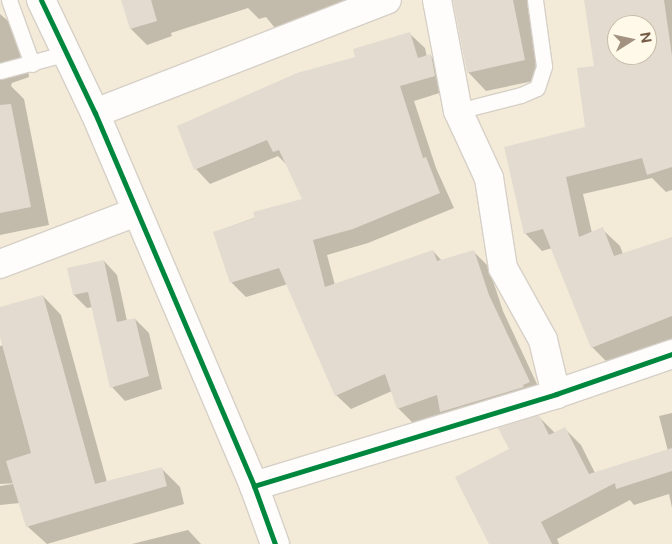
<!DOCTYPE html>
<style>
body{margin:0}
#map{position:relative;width:672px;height:544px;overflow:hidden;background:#f7f3e8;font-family:"Public Sans",sans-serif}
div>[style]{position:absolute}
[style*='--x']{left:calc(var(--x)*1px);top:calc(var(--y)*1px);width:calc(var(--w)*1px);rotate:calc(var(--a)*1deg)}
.residential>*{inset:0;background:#f3ead8}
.shadow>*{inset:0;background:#0003}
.building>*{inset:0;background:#e3dbd0}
.roads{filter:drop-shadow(1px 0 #d6d0c7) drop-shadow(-1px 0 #d6d0c7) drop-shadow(0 1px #d6d0c7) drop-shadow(0 -1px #d6d0c7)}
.lane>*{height:15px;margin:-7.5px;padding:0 7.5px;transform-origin:7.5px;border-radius:7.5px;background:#fefdfc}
.street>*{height:28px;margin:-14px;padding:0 14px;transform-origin:14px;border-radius:14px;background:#fefdfc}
.secondary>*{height:28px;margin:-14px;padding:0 14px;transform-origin:14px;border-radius:14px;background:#fefdfc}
.cycleway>*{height:5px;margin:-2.5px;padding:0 2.5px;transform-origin:2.5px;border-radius:2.5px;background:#00873e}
span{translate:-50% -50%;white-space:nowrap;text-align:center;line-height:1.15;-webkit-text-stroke:4.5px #fff9e9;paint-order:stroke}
.north{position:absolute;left:607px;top:15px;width:50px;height:50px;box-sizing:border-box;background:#fff9e9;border:1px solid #c8bba8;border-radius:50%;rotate:80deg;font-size:14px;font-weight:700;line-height:20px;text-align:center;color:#765d47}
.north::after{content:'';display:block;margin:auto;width:18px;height:22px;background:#a3927f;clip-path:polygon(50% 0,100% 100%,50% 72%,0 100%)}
</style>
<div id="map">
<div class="residential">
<i style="clip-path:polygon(evenodd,0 0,672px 0,672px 544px,0 544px,0 0,617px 25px,647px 25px,647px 55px,617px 55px,617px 25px)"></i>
</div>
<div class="shadow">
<i style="clip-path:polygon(122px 0,362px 0,284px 39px,266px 17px,259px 19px,248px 8px,171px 33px,172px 36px,147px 45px,131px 29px)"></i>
<i style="clip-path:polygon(454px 0,527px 0,543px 79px,486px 91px,468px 72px)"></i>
<i style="clip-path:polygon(evenodd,586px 0,672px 0,672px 190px,666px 192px,652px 178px,583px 194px,592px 233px,602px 229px,620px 246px,623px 254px,672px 238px,672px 340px,610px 365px,592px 347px,552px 248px,542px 251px,525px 233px,586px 128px,595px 67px,586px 0,617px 25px,647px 25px,647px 55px,617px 55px,617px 25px)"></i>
<i style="clip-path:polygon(0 14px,22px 33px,29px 77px,12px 83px,11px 86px,24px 99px,49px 225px,0 235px)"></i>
<i style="clip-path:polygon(410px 34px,425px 48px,427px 57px,431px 56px,446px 70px,449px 90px,414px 101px,436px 168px,454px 208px,368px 243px,327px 255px,335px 285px,433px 251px,442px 261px,473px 251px,488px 266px,503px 311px,543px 397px,456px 426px,443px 413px,413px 423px,398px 408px,392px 391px,351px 409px,336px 395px,288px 284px,246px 297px,232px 283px,215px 232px,304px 200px,288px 166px,278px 156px,210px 184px,196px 169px,357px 58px)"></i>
<i style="clip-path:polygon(104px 261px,117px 275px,127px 321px,135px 319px,149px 333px,162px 389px,125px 401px,112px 387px,93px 307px,87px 308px,74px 295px)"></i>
<i style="clip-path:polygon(43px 296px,61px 315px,107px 482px,161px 468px,180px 487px,184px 504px,47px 544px,27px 526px,20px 503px,0 505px,0 486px,19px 483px,0 484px,0 346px,4px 345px,0 308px)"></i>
<i style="clip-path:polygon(672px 413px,672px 508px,669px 494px,634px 505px,630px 500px,557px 539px,559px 544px,491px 544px,511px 449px,539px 417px,555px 433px,564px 428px,581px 445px,595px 473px,668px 451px,659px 416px)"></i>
<i style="clip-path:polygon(188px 530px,201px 544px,132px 544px)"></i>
</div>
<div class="building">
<i style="clip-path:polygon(121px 0,151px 0,157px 21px,130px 29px)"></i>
<i style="clip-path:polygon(453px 0,513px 0,525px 60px,467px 73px)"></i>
<i style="clip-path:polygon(evenodd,584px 0,664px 0,672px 56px,672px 167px,647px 175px,642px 158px,566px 177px,579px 237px,603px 227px,614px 256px,672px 237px,672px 316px,591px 348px,543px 229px,524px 234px,504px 147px,585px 127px,577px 68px,594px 66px,584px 0,617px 25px,647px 25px,647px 55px,617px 55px,617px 25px)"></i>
<i style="clip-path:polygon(410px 32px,418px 58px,431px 54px,435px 76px,400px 86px,423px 158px,426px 157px,440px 193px,353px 229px,313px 240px,325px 287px,433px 250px,437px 261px,474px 250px,489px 295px,530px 382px,523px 385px,524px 387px,440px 412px,437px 395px,397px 409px,385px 374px,335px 396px,279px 268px,230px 283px,213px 232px,255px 218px,253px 212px,302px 199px,279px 150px,273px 152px,267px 140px,194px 170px,177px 126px,297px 73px,355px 57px,353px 49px)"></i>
<i style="clip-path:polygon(11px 104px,31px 207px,0 213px,0 105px)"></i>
<i style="clip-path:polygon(104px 260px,117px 322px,135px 318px,149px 376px,110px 388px,88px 292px,73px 295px,67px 268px)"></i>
<i style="clip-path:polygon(43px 295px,95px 484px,162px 467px,167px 486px,26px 527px,6px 461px,31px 453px,0 337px,0 307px)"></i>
<i style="clip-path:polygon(539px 415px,549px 435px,565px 427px,589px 474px,672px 448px,672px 471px,616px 489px,615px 483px,541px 522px,552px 544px,489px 544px,455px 477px,509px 449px,498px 428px)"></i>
</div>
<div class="roads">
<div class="lane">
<i style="--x:9;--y:0;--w:68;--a:70.2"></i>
<i style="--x:0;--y:71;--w:70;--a:-14.8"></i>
<i style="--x:458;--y:111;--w:65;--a:-14.3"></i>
<i style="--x:521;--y:95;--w:17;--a:-24"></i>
<i style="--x:537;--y:88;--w:23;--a:-72"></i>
<i style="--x:544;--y:66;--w:67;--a:-97.8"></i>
</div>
<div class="street">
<i style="--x:437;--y:0;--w:113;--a:79.3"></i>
<i style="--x:458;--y:111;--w:74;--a:65.2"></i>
<i style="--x:489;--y:178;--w:91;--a:81.2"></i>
<i style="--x:503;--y:268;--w:82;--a:60.9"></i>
<i style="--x:543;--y:340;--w:56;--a:76.5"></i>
<i style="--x:95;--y:113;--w:313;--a:-21.2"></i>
<i style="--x:0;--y:264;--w:146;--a:-20.9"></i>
<i style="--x:254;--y:486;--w:316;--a:-16.9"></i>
<i style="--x:556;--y:394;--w:123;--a:-19"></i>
</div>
<div class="secondary">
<i style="--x:41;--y:0;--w:125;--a:64.5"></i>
<i style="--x:95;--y:113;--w:405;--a:66.9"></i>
<i style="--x:254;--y:486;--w:62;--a:70.1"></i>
</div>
</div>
<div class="cycleway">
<i style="--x:41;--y:0;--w:125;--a:64.5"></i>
<i style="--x:95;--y:113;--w:405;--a:66.9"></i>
<i style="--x:254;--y:486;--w:62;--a:70.1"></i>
<i style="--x:254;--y:486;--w:316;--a:-16.9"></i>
<i style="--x:556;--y:394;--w:123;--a:-19"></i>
</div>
<div class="north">N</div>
</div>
